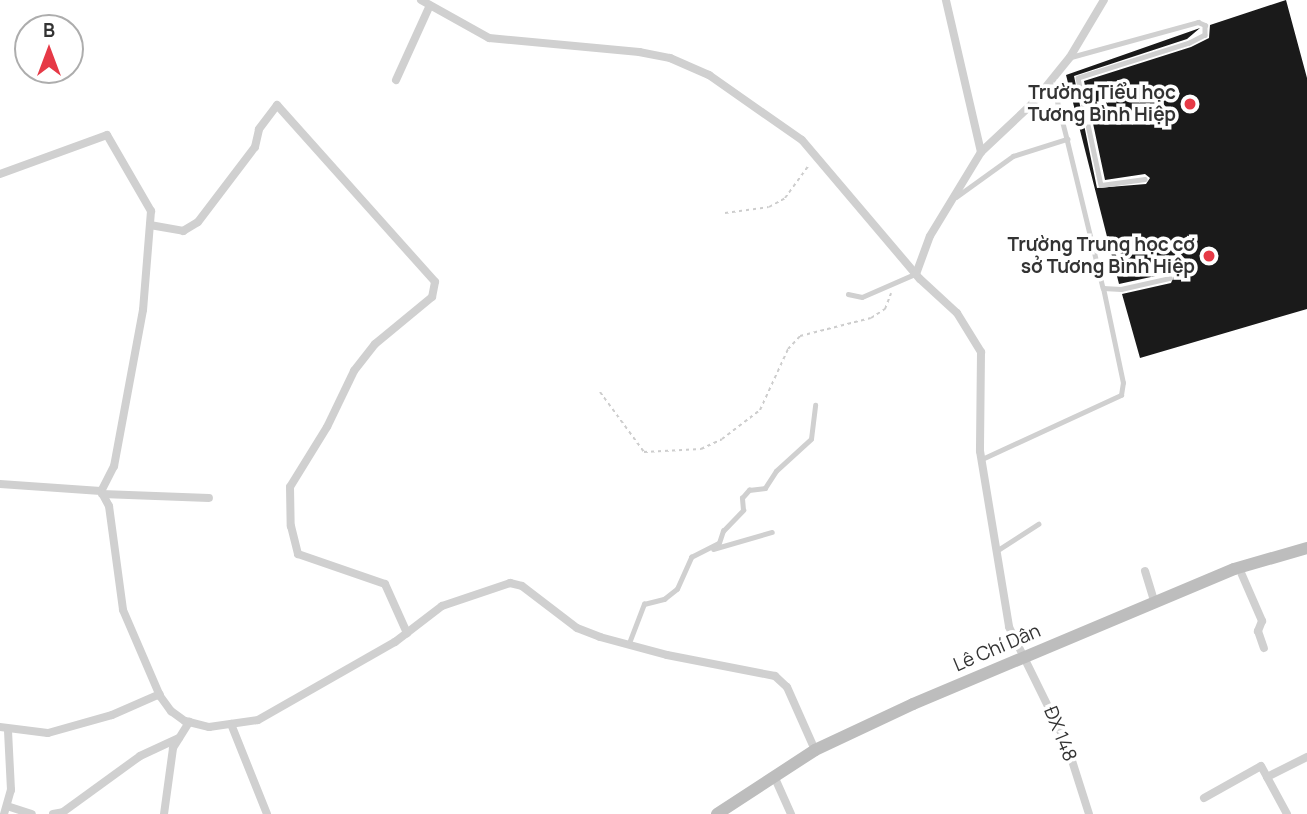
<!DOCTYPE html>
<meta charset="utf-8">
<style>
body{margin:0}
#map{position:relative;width:1307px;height:814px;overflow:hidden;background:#fff;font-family:Manrope,sans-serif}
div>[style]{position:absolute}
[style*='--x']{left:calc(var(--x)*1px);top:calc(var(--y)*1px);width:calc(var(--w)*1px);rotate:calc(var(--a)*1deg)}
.building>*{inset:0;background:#1a1a1a}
.path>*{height:2px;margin-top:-1px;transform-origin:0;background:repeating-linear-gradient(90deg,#cdcdcd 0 3.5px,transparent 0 7px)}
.lane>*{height:4.5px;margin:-2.25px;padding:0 2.25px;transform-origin:2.25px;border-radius:2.25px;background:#d0d0d0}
.street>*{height:8px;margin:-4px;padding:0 4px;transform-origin:4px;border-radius:4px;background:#d0d0d0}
.secondary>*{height:12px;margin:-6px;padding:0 6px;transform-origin:6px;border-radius:6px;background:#bdbdbd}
.dots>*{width:19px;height:19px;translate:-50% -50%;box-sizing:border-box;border:4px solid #fff;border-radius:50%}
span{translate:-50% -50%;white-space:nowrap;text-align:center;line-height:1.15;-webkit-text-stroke:7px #fff;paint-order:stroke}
.poi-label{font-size:19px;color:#333;font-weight:700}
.right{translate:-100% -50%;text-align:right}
.street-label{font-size:19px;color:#333}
.north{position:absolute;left:14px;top:14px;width:70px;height:70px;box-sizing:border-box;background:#fff;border:2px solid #adadad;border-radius:50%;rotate:0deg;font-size:19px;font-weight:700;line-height:28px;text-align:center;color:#333}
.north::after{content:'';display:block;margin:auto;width:24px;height:32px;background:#e63946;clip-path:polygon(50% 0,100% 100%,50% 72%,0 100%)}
</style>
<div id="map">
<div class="building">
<i style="clip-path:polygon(1286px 0,1307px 78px,1307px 309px,1140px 358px,1122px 294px,1171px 283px,1174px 276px,1169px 273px,1119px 284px,1066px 75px,1200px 28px,1187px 39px,1074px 76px,1097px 188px,1146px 184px,1150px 178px,1145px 174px,1105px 180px,1084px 81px,1191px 47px,1209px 38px,1210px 25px)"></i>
</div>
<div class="path">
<i style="--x:725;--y:213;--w:44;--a:-7.8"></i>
<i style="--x:769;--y:207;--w:18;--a:-29"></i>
<i style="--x:785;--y:198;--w:41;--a:-54"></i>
<i style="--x:600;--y:392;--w:74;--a:53.7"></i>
<i style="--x:644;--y:452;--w:57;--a:-3"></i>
<i style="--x:701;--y:449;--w:23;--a:-25"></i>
<i style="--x:722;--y:439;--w:48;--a:-37.3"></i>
<i style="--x:760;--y:410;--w:67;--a:-65.3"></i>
<i style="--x:788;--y:349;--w:18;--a:-47"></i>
<i style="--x:800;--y:336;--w:73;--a:-14.2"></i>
<i style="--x:871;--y:318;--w:17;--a:-33"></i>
<i style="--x:885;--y:309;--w:17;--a:-69"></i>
</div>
<div class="lane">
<i style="--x:1071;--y:57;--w:132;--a:-15.4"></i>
<i style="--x:1198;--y:22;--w:8;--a:23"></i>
<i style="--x:1205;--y:25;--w:10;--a:90"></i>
<i style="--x:1205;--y:35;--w:18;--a:153"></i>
<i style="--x:1189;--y:43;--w:116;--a:162.5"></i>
<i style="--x:1078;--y:78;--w:109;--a:77.9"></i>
<i style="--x:1101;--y:185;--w:44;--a:-7.8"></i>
<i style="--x:1052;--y:80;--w:61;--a:75.7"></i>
<i style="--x:956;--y:197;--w:70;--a:-35.7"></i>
<i style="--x:1013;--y:156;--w:57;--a:-17.5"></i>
<i style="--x:1067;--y:139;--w:153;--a:76.4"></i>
<i style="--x:1103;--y:288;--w:18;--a:3"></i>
<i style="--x:1121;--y:289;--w:50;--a:-12.7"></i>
<i style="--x:848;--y:294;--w:14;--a:12"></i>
<i style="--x:862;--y:297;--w:58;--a:-23.5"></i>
<i style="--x:982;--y:459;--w:153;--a:-24.7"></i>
<i style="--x:1121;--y:395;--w:12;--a:-81"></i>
<i style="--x:1123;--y:383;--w:97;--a:-101.9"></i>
<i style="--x:713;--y:549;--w:61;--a:-16.1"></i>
<i style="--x:998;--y:550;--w:48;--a:-33"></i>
<i style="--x:629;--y:643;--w:42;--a:-69"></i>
<i style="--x:644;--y:604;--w:21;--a:-14"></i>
<i style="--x:664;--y:599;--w:16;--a:-38"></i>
<i style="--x:677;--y:589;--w:35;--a:-66"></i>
<i style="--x:691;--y:557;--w:31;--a:-27"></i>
<i style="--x:719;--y:543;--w:13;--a:-72"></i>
<i style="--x:723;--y:531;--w:29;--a:-46"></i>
<i style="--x:743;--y:510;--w:12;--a:-95"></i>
<i style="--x:742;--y:498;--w:11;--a:-49"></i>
<i style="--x:749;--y:490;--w:16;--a:-7"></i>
<i style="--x:765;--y:488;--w:20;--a:-57"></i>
<i style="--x:776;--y:471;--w:47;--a:-42.4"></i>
<i style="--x:811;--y:439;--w:34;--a:-83"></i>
</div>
<div class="street">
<i style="--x:421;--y:0;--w:78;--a:29.2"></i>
<i style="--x:489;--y:38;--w:151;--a:5.3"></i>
<i style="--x:639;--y:52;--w:32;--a:11"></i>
<i style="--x:670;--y:58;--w:43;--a:23.6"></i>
<i style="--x:709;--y:75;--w:113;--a:35"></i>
<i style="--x:802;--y:140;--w:182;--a:49.7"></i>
<i style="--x:920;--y:279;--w:50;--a:42.6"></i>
<i style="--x:957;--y:313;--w:46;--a:58.4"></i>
<i style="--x:981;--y:352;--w:99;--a:90.6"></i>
<i style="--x:980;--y:451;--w:178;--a:80.6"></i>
<i style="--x:1009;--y:627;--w:131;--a:63.8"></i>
<i style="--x:1067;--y:745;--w:72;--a:72.3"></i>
<i style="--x:396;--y:80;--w:82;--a:-65.6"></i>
<i style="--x:981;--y:152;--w:70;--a:-43.3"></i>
<i style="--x:1032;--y:104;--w:60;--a:-51"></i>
<i style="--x:1070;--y:57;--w:66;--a:-59.2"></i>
<i style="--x:0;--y:174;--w:114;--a:-20"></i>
<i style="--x:107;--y:135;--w:88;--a:59.9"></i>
<i style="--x:151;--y:211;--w:99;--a:94.6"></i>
<i style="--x:143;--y:310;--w:159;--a:100.5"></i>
<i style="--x:114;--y:466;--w:28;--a:117"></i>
<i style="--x:150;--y:225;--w:34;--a:10"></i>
<i style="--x:183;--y:231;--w:17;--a:-31"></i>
<i style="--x:198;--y:222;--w:94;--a:-52.8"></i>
<i style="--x:255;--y:147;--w:18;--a:-77"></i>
<i style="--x:259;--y:129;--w:30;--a:-53"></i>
<i style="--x:277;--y:105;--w:237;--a:48.2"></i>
<i style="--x:435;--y:282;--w:15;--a:101"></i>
<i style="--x:432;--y:297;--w:74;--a:140.5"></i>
<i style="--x:375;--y:344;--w:34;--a:128"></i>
<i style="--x:354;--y:371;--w:62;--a:115.7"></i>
<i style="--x:327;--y:427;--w:70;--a:121.7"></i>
<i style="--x:290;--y:487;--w:39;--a:89"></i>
<i style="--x:291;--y:526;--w:29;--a:76"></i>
<i style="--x:298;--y:554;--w:92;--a:19"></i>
<i style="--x:385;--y:584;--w:54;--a:65.8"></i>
<i style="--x:916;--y:274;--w:40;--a:-69.8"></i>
<i style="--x:930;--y:236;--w:98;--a:-58.7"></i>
<i style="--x:981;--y:152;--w:156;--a:-103"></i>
<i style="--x:0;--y:484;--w:101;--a:4"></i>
<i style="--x:101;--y:491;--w:17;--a:62"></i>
<i style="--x:109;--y:506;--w:105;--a:82.3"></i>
<i style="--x:123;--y:610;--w:94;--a:66.7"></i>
<i style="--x:160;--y:696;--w:19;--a:54"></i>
<i style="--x:171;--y:711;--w:17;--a:36"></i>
<i style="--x:185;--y:721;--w:25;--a:14"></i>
<i style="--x:209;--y:727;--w:49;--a:-8.1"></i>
<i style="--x:258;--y:720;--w:158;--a:-29.7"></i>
<i style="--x:395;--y:642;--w:59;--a:-37.5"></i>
<i style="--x:442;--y:606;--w:72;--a:-18.7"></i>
<i style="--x:510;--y:583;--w:12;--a:14"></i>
<i style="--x:522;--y:586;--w:69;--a:37.4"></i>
<i style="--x:577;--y:628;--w:25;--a:21"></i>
<i style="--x:600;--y:637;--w:69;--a:15"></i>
<i style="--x:667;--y:655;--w:110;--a:11"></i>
<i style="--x:775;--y:676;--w:16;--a:43"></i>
<i style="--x:787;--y:687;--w:69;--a:66"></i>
<i style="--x:102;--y:494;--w:107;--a:2.1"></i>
<i style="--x:1239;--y:568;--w:58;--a:66.5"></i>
<i style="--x:1262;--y:621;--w:11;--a:112"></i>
<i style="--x:1258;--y:631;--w:18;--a:71"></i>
<i style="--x:1145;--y:571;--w:34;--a:73"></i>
<i style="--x:231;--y:724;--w:97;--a:68.2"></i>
<i style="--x:0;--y:727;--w:48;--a:7.1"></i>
<i style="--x:48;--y:733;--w:66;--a:-15.7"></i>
<i style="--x:112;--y:715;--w:52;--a:-23.6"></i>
<i style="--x:774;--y:776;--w:42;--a:65.9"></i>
<i style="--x:1204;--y:798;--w:65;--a:-29.3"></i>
<i style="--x:1261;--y:766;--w:13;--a:61"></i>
<i style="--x:7;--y:806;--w:26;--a:18"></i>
<i style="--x:4;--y:814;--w:25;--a:-74"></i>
<i style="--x:11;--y:790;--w:60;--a:-92.9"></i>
<i style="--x:53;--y:814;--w:10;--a:-11"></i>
<i style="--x:63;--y:812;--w:95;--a:-36"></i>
<i style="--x:140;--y:756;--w:43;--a:-24.8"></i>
<i style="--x:164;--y:814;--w:67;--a:-82.2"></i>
<i style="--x:173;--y:748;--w:31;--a:-58"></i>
<i style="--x:1287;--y:814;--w:42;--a:-118.4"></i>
<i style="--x:1267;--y:777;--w:45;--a:-26.6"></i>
</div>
<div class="secondary">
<i style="--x:717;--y:814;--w:117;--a:-33.1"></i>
<i style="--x:815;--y:750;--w:108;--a:-25.1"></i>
<i style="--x:913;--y:704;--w:348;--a:-22.8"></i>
<i style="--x:1234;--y:569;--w:76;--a:-16"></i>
</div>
<div class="dots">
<i style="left:1190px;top:104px;background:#e63946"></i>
<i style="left:1209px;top:256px;background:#e63946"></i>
</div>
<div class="poi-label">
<span class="right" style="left:1176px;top:104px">Trường Tiểu học<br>Tương Bình Hiệp</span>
<span class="right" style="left:1195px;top:256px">Trường Trung học cơ<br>sở Tương Bình Hiệp</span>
</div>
<div class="street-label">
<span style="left:997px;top:648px;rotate:-23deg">Lê Chí Dân</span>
<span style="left:1060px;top:734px;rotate:68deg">ĐX 148</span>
</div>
<div class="north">B</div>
</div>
